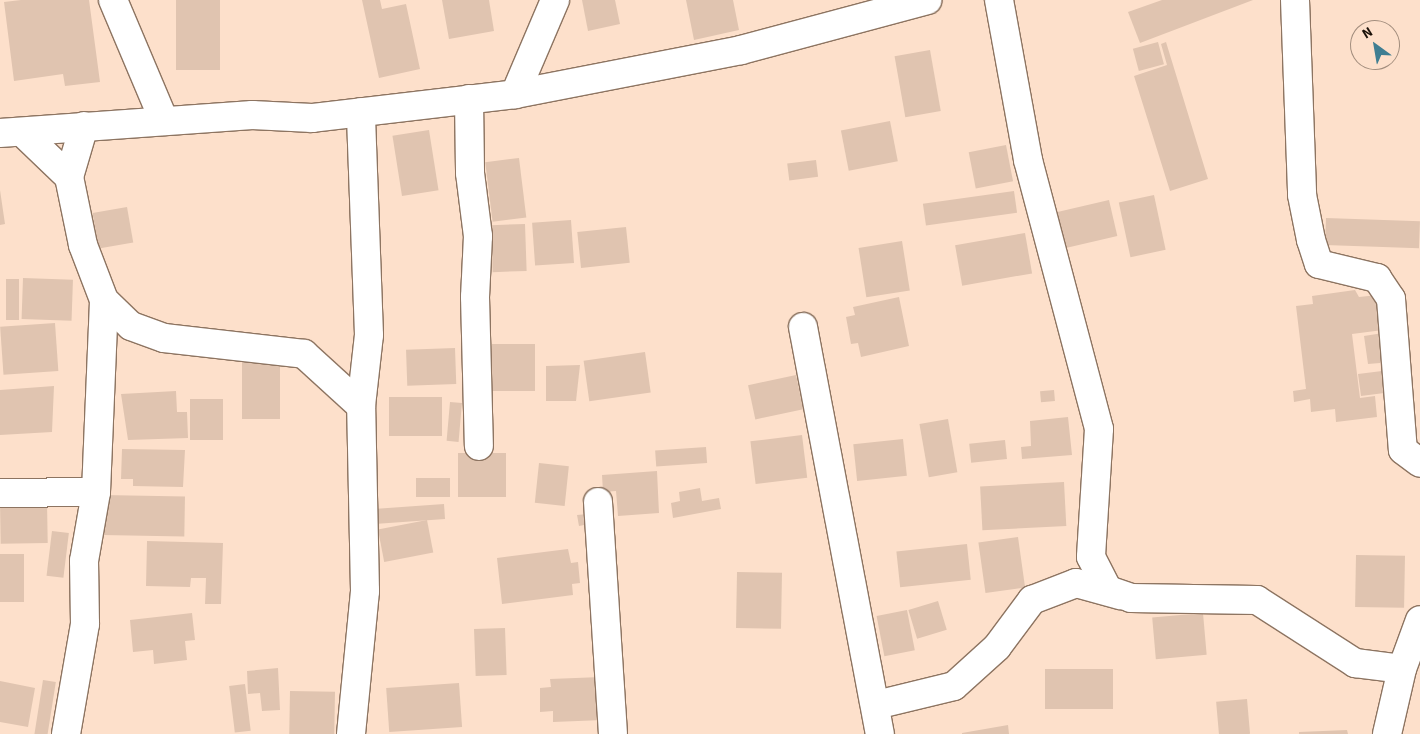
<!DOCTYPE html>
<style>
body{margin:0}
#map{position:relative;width:1420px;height:734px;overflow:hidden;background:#fde0cb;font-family:"Source Sans 3",sans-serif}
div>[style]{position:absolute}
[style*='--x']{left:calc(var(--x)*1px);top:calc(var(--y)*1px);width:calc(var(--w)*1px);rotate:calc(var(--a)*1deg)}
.building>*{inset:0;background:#e0c4b0;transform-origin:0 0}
.roads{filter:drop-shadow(1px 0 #8d7461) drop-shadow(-1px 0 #8d7461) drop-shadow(0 1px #8d7461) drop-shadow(0 -1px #8d7461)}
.minor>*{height:28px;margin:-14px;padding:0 14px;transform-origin:14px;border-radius:14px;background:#fff}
span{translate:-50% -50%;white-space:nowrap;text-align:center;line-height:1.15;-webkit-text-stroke:4px #fde0cb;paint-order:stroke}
.north{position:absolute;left:1350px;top:20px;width:50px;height:50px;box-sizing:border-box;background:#fde0cb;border:1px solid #a28d7d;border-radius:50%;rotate:328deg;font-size:14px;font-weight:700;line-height:20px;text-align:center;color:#191008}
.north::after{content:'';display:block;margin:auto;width:18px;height:22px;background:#3f7e92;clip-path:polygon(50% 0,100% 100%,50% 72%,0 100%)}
</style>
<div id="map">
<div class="building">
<i style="clip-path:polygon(21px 0,89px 0,100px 82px,65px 86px,63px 74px,14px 81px,4px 2px)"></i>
<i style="left:176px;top:0;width:44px;height:70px"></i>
<i style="clip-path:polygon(362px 0,380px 0,382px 9px,406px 4px,420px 69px,379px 78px)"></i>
<i style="clip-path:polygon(442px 0,489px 0,494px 31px,449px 39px)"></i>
<i style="clip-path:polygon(582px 0,615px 0,620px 24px,588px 31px)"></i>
<i style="clip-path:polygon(686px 0,733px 0,739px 30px,694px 40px)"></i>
<i style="clip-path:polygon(1162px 0,1253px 0,1140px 43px,1128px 12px)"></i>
<i style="left:1158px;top:42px;width:23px;height:26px;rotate:75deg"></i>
<i style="clip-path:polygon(1166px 42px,1208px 179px,1170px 191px,1134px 76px,1167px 65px,1161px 44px)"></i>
<i style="left:930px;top:50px;width:62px;height:36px;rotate:80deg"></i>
<i style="left:890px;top:121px;width:41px;height:50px;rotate:79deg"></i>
<i style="left:429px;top:130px;width:61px;height:37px;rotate:81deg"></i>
<i style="left:1006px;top:145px;width:37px;height:38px;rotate:79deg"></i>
<i style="left:519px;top:158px;width:60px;height:34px;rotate:83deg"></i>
<i style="left:816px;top:160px;width:17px;height:29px;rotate:83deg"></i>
<i style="clip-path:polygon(0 190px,5px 224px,0 225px)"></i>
<i style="left:1014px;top:191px;width:22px;height:92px;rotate:82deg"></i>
<i style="left:1154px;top:195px;width:56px;height:36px;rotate:78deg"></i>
<i style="left:1109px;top:200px;width:37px;height:54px;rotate:77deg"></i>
<i style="left:127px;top:207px;width:36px;height:35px;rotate:80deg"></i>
<i style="left:1326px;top:218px;width:94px;height:27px;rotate:2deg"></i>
<i style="left:571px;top:220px;width:43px;height:39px;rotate:86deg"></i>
<i style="left:525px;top:224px;width:47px;height:34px;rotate:88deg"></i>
<i style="left:626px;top:227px;width:36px;height:49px;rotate:84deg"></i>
<i style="left:1025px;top:233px;width:41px;height:71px;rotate:80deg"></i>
<i style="left:902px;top:241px;width:50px;height:44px;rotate:81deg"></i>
<i style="left:23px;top:278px;width:50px;height:41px;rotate:2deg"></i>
<i style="left:6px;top:279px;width:13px;height:41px"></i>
<i style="clip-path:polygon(1355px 290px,1359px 297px,1378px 295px,1383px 330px,1352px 334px,1360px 398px,1375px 396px,1377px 417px,1336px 422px,1335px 409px,1311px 412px,1310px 399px,1294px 402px,1293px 391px,1306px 389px,1296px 306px,1313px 304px,1312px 296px)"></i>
<i style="clip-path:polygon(899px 297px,909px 346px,861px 357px,858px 343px,851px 344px,846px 317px,855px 315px,853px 307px)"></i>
<i style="left:55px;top:323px;width:48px;height:55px;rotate:86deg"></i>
<i style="clip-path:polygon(1383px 333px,1392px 392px,1361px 396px,1358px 374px,1382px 371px,1380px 363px,1368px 364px,1364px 336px)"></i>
<i style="left:492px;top:344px;width:43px;height:47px"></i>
<i style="left:455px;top:348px;width:36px;height:49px;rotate:88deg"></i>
<i style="left:645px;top:352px;width:41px;height:62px;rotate:82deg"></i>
<i style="left:242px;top:356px;width:38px;height:63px"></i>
<i style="clip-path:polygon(580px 365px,576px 401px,546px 401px,546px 366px)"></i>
<i style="left:796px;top:375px;width:35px;height:49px;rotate:78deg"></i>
<i style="clip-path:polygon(54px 386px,52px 432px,0 435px,0 390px)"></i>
<i style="left:1054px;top:390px;width:11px;height:14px;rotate:85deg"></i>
<i style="clip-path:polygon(176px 391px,177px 412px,187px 412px,188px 438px,128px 440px,121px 394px)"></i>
<i style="left:442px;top:397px;width:39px;height:53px;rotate:90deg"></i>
<i style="left:190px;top:399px;width:33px;height:41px"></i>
<i style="left:450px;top:402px;width:12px;height:39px;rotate:5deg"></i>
<i style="clip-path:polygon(1068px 417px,1072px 455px,1022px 459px,1021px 447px,1031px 446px,1030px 421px)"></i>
<i style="left:948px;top:419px;width:54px;height:29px;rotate:80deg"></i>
<i style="left:802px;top:435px;width:43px;height:52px;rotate:83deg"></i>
<i style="left:903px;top:439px;width:37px;height:50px;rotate:84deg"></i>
<i style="left:1005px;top:440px;width:19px;height:36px;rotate:84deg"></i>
<i style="left:706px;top:447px;width:16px;height:51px;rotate:86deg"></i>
<i style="clip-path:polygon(122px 449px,185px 450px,183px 487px,133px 486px,133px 479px,121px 479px)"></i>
<i style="left:458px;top:453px;width:48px;height:44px"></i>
<i style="left:539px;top:463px;width:30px;height:40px;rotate:6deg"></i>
<i style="clip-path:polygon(657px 471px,659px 513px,618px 516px,616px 491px,603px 492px,602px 475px)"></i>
<i style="left:450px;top:478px;width:19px;height:34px;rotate:90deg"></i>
<i style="left:1064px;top:482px;width:44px;height:84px;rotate:87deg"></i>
<i style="clip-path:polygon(700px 488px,702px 501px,719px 498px,721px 509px,673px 518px,671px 503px,680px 501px,679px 492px)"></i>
<i style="left:103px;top:495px;width:82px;height:40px;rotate:1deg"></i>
<i style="left:47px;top:502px;width:41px;height:47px;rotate:89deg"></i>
<i style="left:444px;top:504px;width:15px;height:67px;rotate:86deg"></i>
<i style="clip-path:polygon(588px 514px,589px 524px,579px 526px,577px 515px)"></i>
<i style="left:427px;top:520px;width:33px;height:50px;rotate:79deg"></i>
<i style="left:52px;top:531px;width:17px;height:45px;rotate:7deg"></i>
<i style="left:1018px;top:537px;width:51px;height:40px;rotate:82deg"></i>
<i style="clip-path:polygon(147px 541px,223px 543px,221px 604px,205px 604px,206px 578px,191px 578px,190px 587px,146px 586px)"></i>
<i style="left:967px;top:544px;width:36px;height:71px;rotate:84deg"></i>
<i style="clip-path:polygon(568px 549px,571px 563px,578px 562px,580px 583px,572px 584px,573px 595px,502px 604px,497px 558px)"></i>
<i style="left:0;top:554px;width:24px;height:48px"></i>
<i style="left:1356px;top:555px;width:49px;height:52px;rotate:1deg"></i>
<i style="left:737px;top:572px;width:45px;height:56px;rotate:1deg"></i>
<i style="left:938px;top:601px;width:30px;height:31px;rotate:73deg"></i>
<i style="left:907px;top:610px;width:41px;height:31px;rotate:79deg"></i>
<i style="clip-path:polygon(192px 613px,195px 640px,185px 641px,187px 660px,154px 664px,153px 650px,133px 652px,130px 620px)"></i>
<i style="left:1203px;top:613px;width:42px;height:51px;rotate:85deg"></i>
<i style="left:505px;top:628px;width:47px;height:31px;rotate:88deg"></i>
<i style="clip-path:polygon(278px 668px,280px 710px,262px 711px,260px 693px,248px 694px,247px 671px)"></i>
<i style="left:1113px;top:669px;width:40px;height:68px;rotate:90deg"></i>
<i style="clip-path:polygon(601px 677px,603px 720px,553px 722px,553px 711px,540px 712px,540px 688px,551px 687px,550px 679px)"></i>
<i style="left:43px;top:680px;width:13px;height:55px;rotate:9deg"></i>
<i style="clip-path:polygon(0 681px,35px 688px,28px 727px,0 722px)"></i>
<i style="left:459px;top:683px;width:44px;height:73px;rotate:86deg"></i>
<i style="left:245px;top:684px;width:47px;height:16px;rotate:83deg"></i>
<i style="left:290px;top:691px;width:45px;height:43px;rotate:1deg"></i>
<i style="left:1247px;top:699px;width:35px;height:31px;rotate:85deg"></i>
<i style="clip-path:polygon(1008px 725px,1009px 734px,962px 734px,962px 733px)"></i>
<i style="clip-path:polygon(1347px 730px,1348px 734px,1299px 734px,1299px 732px)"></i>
</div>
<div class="roads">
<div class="minor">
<i style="--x:113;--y:0;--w:131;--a:67.1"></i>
<i style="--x:999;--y:0;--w:163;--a:79.7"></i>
<i style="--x:1028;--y:160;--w:278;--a:75.2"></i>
<i style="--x:1099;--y:429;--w:128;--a:93.6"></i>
<i style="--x:1091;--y:557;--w:37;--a:63"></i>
<i style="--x:1108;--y:590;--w:24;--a:19"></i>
<i style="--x:1131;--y:598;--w:126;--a:0.9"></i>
<i style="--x:1257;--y:600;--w:117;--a:32.7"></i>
<i style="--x:1355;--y:663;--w:47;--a:7.3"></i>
<i style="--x:1295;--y:0;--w:195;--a:87.9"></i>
<i style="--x:1302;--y:195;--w:46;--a:78.7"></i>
<i style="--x:1311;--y:240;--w:25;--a:72"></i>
<i style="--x:1319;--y:264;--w:60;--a:13.6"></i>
<i style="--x:1377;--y:278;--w:25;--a:56"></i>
<i style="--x:1391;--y:299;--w:151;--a:85.5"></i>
<i style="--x:1403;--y:450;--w:21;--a:37"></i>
<i style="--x:515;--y:94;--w:102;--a:-66.9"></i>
<i style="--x:469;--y:99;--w:74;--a:89.2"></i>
<i style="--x:470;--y:173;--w:64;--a:82.8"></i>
<i style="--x:478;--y:236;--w:61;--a:92.8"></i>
<i style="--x:475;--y:297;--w:149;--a:88.5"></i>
<i style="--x:22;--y:132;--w:65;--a:43.8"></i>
<i style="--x:0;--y:133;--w:253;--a:-4.1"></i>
<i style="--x:252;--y:115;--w:60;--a:2.9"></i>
<i style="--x:312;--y:118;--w:204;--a:-6.7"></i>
<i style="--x:515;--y:94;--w:230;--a:-11"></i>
<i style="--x:741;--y:50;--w:193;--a:-15"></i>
<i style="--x:104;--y:300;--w:37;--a:44"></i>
<i style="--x:131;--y:326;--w:35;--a:20"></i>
<i style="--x:164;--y:338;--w:141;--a:6.5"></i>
<i style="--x:304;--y:354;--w:77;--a:42.4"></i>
<i style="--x:803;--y:327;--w:414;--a:79.3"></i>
<i style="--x:0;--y:493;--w:96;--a:-0.6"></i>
<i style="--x:598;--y:502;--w:232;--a:86.3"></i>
<i style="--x:876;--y:705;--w:80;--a:-13.7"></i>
<i style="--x:954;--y:686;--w:58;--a:-42.2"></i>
<i style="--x:997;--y:647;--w:59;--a:-53.3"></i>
<i style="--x:1032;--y:600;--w:47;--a:-21.1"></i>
<i style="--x:1076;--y:583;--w:46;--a:15.3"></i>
<i style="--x:66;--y:734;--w:112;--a:-80.2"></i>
<i style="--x:85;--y:624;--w:63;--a:-90.9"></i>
<i style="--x:84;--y:561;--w:70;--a:-80.1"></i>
<i style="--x:96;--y:492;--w:192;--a:-87.6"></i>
<i style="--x:104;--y:300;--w:59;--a:-110.9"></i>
<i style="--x:83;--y:245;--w:69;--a:-101.6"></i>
<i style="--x:69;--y:177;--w:53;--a:-73.6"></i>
<i style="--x:351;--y:734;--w:144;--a:-84.4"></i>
<i style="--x:365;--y:591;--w:185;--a:-91.2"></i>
<i style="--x:361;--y:406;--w:71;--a:-83.6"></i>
<i style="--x:369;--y:335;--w:223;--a:-92.1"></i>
<i style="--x:1387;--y:734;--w:67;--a:-77"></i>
<i style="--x:1402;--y:669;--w:52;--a:-69.8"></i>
</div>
</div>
<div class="north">N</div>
</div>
